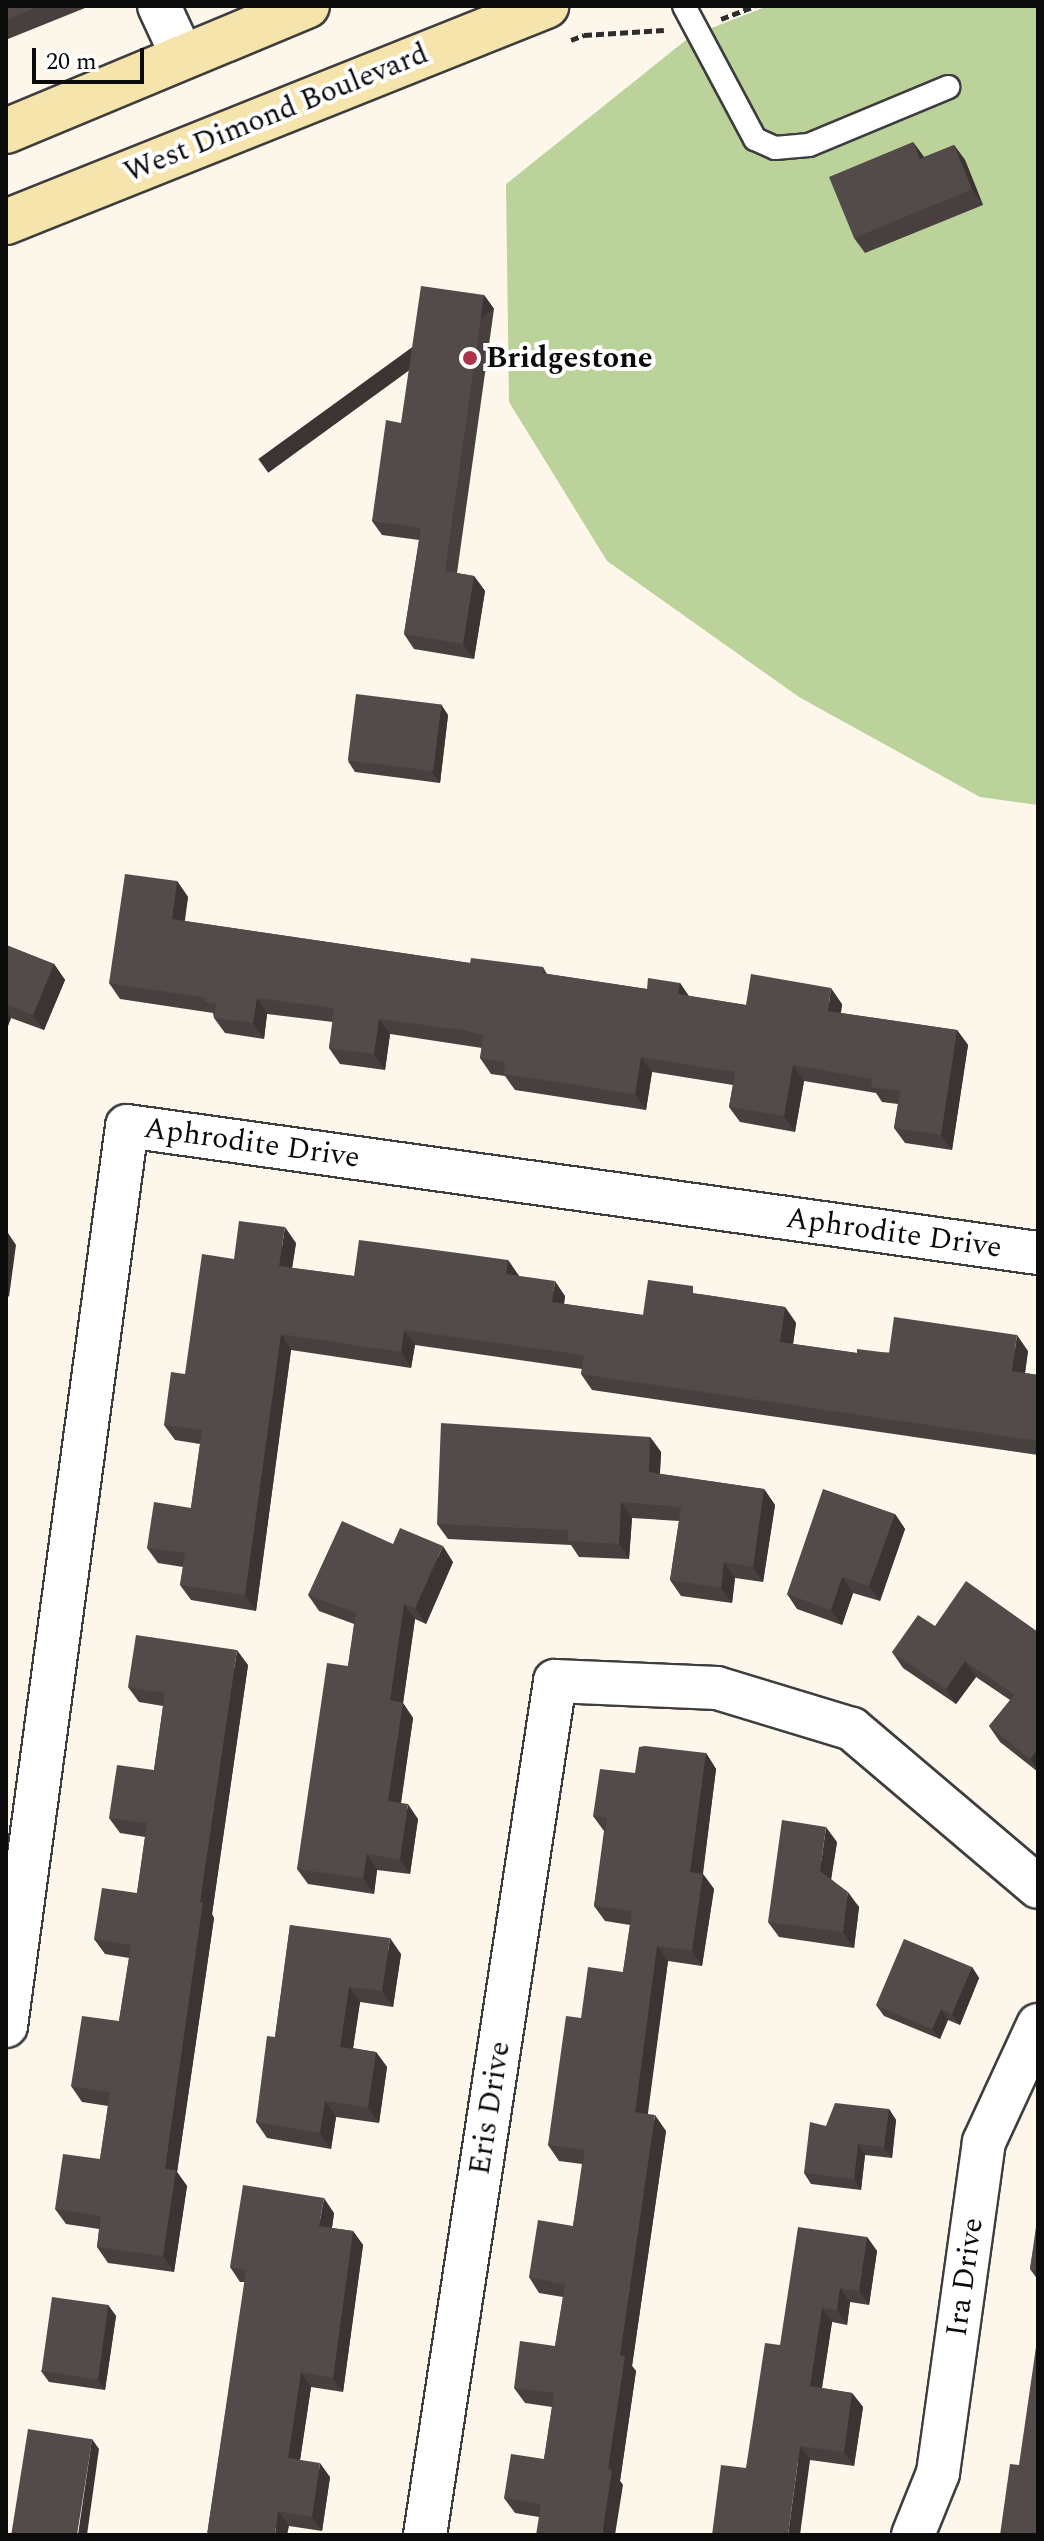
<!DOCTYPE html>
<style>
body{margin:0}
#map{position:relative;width:1044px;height:2541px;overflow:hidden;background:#fdf7eb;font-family:Spectral,serif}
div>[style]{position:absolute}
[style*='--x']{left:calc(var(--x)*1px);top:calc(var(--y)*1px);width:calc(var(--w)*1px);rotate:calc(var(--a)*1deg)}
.forest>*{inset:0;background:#bbd29a}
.path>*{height:5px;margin-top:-2.5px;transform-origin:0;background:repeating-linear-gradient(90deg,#2d2d2d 0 8px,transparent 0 12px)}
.roads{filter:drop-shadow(2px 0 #3e3e3e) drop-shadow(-2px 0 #3e3e3e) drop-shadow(0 2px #3e3e3e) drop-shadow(0 -2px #3e3e3e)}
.lane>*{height:22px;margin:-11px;padding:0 11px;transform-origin:11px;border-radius:11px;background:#fff}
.street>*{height:42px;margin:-21px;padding:0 21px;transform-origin:21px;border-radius:21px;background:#fff}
.secondary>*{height:44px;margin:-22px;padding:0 22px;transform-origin:22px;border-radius:22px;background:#f6e4ad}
.wall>*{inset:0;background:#47403f}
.shaded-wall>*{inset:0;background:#3a3433;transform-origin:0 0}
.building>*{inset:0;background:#534b49;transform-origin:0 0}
.dots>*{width:22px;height:22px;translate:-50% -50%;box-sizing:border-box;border:4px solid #fff;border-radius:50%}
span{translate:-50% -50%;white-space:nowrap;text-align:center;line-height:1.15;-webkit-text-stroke:8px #fff;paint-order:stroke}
.street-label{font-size:30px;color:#0b0b0b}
.poi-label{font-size:30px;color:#0b0b0b;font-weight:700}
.left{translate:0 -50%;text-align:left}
.frame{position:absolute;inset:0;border:8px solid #0b0b0b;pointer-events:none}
.scale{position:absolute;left:32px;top:48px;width:112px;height:36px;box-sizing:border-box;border:4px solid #0b0b0b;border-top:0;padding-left:10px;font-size:24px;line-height:28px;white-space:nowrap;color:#0b0b0b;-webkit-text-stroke:6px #fff;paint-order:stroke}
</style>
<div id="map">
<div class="forest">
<i style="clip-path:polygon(768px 6px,1038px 6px,1038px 805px,980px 797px,799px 697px,607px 561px,509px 402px,506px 184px,691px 36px)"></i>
</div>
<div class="path">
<i style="--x:721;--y:19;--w:36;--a:-21"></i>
<i style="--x:571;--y:40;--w:14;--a:-21"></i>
<i style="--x:584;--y:35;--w:80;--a:-3.6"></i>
</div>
<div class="roads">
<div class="lane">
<i style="--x:684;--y:6;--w:151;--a:61.9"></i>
<i style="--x:755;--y:139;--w:22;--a:24"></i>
<i style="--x:775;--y:148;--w:34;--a:-5"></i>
<i style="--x:809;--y:145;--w:151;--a:-22.6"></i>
</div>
<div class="street">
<i style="--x:159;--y:6;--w:57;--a:65.2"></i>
<i style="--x:6;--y:2026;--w:908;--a:-82.34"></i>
<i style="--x:127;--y:1126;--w:920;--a:7.94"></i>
<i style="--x:425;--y:2535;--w:864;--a:-81.34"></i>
<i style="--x:555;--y:1681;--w:162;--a:2.5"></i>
<i style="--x:717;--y:1688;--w:141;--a:16.9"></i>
<i style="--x:852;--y:1729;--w:244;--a:40.3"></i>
<i style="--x:913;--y:2535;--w:67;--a:-68"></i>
<i style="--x:938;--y:2473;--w:334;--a:-82.1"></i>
<i style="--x:984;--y:2142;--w:129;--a:-65.2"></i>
</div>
<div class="secondary">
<i style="--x:6;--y:131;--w:326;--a:-22.6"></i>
<i style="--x:6;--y:222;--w:582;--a:-21.8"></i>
</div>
</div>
<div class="wall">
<i style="clip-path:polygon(6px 6px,90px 6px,8px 39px,6px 36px)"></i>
<i style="clip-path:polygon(913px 142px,924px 157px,954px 145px,965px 160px,983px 205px,865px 253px,854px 238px)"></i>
<i style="clip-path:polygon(484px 295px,494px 309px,457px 573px,474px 576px,485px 591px,474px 659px,414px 649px,404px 634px,419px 540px,382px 535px,372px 521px,401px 423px)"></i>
<i style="clip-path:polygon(448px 715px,440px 783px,355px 772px,348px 761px)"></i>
<i style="clip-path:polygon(177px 881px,188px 897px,184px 921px,470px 963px,543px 967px,547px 974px,647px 989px,680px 983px,689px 996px,746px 1005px,842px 1004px,841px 1013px,957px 1030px,968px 1045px,952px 1150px,905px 1143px,894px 1128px,898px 1104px,882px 1102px,876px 1093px,804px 1081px,795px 1132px,740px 1122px,729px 1107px,733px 1085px,652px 1072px,646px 1110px,515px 1090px,505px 1076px,491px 1074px,480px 1058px,482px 1048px,390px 1034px,385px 1070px,340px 1064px,329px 1048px,333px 1022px,267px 1014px,264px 1039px,225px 1033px,214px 1018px,213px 1013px,120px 999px,109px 983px)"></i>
<i style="clip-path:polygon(6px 945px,54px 964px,65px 980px,44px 1030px,11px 1018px,6px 1031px)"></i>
<i style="clip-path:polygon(296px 1243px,292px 1268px,354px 1276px,508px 1260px,519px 1276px,565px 1296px,564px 1304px,643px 1315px,699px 1294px,785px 1307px,796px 1323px,793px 1344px,857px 1353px,1028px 1351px,1025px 1373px,1038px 1375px,1038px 1455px,592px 1390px,581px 1374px,582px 1369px,415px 1345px,411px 1368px,291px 1350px,256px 1611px,191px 1600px,180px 1585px,183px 1567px,158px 1563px,147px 1548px,191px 1508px,200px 1444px,175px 1440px,164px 1425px,234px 1259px)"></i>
<i style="clip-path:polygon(650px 1437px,661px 1452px,660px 1474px,764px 1489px,775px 1505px,763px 1582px,735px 1578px,732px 1603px,681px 1596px,670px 1580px,679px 1521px,632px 1518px,629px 1559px,579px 1557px,571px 1545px,448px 1539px,437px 1524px)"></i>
<i style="clip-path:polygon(895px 1514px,905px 1529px,880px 1601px,853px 1593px,842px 1625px,797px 1609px,787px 1594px)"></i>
<i style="clip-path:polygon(393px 1544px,453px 1562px,426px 1624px,415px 1619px,403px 1703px,413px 1718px,401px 1803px,418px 1819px,410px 1874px,377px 1870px,374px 1894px,308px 1884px,297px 1869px,348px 1666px,354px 1624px,319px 1611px,308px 1595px)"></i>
<i style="clip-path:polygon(935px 1626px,1038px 1632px,1038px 1772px,1000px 1742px,989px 1726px,1010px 1700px,976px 1677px,956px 1704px,903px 1668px,892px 1652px)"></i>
<i style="clip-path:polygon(248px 1665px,212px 1914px,214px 1918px,177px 2172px,187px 2186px,174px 2272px,108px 2263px,97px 2247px,99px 2229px,66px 2224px,55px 2209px,100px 2159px,108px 2106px,82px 2102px,71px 2086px,119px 2021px,129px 1958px,105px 1954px,94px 1939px,137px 1893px,145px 1837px,120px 1833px,109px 1818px,154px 1770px,163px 1706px,139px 1702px,128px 1687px)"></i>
<i style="clip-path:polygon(706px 1753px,716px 1769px,703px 1874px,714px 1889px,702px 1966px,668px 1961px,647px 2114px,666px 2131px,632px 2366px,636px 2371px,620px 2481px,623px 2485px,539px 2517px,515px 2513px,504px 2498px,544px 2459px,552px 2407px,525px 2403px,514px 2388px,555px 2346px,563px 2297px,539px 2293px,529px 2277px,573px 2226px,582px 2164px,559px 2161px,548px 2145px,581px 2018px,623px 1972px,630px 1925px,605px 1921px,594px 1906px,604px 1831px,593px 1816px,635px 1773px)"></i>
<i style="clip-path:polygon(837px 1842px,831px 1879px,859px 1907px,854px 1948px,779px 1937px,768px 1922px)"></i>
<i style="clip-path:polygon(290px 1925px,401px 1954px,393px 2007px,360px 2002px,353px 2048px,376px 2052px,387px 2067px,379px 2123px,336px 2117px,331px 2149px,267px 2138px,256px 2122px,275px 2037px)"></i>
<i style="clip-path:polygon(972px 1967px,979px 1978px,960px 2025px,948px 2020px,940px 2039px,884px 2016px,876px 2005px)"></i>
<i style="clip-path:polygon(889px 2109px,896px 2120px,892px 2158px,865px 2155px,861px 2190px,811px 2184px,804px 2173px,826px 2126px)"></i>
<i style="clip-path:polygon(334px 2213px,332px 2228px,353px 2231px,363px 2245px,343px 2392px,311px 2387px,300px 2460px,330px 2477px,322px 2531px,289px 2526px,207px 2535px,245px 2282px,240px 2282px,230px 2267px)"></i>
<i style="clip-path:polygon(1038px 2220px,1038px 2280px,1030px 2269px)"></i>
<i style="clip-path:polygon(867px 2237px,877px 2251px,869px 2305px,850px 2302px,847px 2325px,832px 2322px,822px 2388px,852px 2393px,863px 2407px,854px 2466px,810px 2460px,746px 2468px,780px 2345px)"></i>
<i style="clip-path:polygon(108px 2305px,116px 2316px,105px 2390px,49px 2382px,41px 2371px)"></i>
</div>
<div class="shaded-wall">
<i style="clip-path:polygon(913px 142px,924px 157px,920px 159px)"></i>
<i style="clip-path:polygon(954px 145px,965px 160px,983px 205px,972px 189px)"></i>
<i style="left:484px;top:295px;width:17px;height:279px;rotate:54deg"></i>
<i style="clip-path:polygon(474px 576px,485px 591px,474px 659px,463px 644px)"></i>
<i style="clip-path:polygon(441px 704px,448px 715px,440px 783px,432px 772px)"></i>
<i style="clip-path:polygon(177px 881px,188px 897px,183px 935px,172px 919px)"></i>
<i style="clip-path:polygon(54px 964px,65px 980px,44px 1030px,33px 1015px)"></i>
<i style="clip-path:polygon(680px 983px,690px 999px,678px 994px)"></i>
<i style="clip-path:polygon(831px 988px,842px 1004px,839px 1026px,828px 1011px)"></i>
<i style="clip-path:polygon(257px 998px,267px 1014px,264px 1039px,253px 1023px)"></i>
<i style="clip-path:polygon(6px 1010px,11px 1018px,6px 1031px)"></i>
<i style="clip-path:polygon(379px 1019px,390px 1034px,385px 1070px,374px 1054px)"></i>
<i style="clip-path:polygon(957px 1030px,968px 1045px,952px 1150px,941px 1135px)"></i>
<i style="clip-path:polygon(641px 1057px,652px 1072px,646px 1110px,635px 1094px)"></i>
<i style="clip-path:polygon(793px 1065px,804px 1081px,795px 1132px,784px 1116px)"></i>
<i style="clip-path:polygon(285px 1227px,296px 1243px,290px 1281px,279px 1266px)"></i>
<i style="clip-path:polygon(6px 1230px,16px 1245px,9px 1297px,6px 1294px)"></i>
<i style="clip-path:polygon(508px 1260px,519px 1276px,506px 1274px)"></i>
<i style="clip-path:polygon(555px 1281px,565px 1296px,562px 1318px,552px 1302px)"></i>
<i style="clip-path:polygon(785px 1307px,796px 1323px,791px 1358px,780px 1342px)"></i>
<i style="clip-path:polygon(404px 1330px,415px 1345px,411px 1368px,401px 1352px)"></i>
<i style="clip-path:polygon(281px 1334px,291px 1350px,256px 1611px,245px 1595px)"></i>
<i style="clip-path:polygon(1017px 1335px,1028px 1351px,1023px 1387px,1012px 1371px)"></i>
<i style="clip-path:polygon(650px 1437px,661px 1452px,659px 1487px,649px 1472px)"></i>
<i style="clip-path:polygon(764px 1489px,775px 1505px,763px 1582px,753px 1567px)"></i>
<i style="clip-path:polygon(621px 1502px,632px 1518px,629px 1559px,619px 1544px)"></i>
<i style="clip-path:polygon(895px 1514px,905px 1529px,880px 1601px,869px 1586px)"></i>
<i style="clip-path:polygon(443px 1546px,453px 1562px,426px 1624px,415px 1608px)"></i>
<i style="clip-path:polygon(724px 1562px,735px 1578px,732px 1603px,721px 1588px)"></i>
<i style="clip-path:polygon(842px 1577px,853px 1593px,842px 1625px,831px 1610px)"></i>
<i style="clip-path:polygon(404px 1604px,415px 1619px,403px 1703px,413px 1718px,399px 1816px,388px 1801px,390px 1700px)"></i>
<i style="clip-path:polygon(237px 1650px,248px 1665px,212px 1914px,214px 1918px,177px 2172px,187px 2186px,174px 2272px,163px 2256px,165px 2169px,200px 1902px)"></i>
<i style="clip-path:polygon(965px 1661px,976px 1677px,956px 1704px,946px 1689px)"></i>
<i style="clip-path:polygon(1038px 1749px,1038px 1770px,1030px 1759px)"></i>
<i style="clip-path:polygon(706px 1753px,716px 1769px,701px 1886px,703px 1874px,714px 1889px,702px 1966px,692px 1951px,690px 1872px)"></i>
<i style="clip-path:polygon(408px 1804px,418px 1819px,410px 1874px,400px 1859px)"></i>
<i style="clip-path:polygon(826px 1827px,837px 1842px,830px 1886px,820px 1871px)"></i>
<i style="clip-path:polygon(367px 1854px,377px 1870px,374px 1894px,363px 1878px)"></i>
<i style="clip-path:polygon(848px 1892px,859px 1907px,854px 1948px,843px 1932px)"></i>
<i style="clip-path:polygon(390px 1938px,401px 1954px,393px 2007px,382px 1991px)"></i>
<i style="clip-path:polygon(657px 1946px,668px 1961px,646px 2128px,635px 2112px)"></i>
<i style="clip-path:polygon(972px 1967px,979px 1978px,960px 2025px,952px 2014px)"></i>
<i style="clip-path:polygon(349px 1987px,360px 2002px,351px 2062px,340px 2047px)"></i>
<i style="clip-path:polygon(941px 2009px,948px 2020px,940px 2039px,932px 2029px)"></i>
<i style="clip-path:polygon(376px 2052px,387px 2067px,379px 2123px,368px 2107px)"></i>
<i style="clip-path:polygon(325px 2101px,336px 2117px,331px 2149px,320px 2133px)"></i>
<i style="clip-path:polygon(889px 2109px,896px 2120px,892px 2158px,884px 2147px)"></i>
<i style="clip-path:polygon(655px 2115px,666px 2131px,632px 2366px,636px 2371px,620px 2481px,623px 2485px,615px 2535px,602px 2535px,620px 2355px)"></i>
<i style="clip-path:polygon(858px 2144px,865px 2155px,861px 2190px,854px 2179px)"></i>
<i style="clip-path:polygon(324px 2198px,334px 2213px,330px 2241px,319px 2226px)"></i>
<i style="clip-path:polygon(353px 2231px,363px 2245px,343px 2392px,333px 2378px)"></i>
<i style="clip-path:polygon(867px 2237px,877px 2251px,869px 2305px,859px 2291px)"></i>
<i style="clip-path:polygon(840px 2288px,850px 2302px,847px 2325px,837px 2310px)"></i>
<i style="clip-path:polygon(108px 2305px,116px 2316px,105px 2390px,97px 2379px)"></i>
<i style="clip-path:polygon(822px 2308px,832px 2322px,820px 2400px,810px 2386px)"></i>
<i style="clip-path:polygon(301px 2372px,311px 2387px,298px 2473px,288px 2458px)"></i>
<i style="clip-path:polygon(852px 2393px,863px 2407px,854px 2466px,844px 2452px)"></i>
<i style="clip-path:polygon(92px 2439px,99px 2449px,87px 2535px,78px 2535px)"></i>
<i style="clip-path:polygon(800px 2446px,810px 2460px,800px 2535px,788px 2535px)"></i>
<i style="clip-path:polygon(320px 2463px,330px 2477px,322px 2531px,312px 2517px)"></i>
<i style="clip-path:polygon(278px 2511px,289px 2526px,287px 2535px,275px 2535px)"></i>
</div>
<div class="building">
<i style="clip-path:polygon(6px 6px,40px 6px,6px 20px)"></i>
<i style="clip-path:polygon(913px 142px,920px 159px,954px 145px,972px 189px,854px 238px,829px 177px)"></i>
<i style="clip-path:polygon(421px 286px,484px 295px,445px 571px,474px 576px,463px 644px,404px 634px,421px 528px,372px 521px,386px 420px,401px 423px)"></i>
<i style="left:356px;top:694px;width:86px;height:67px;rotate:7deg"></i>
<i style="clip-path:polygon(125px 874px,177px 881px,172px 919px,470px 963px,471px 958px,543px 967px,542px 973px,647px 989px,648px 978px,680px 983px,678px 994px,746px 1005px,751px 974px,831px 988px,828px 1011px,957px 1030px,941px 1135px,894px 1128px,900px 1091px,871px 1087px,872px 1079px,793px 1065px,784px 1116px,729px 1107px,735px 1072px,641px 1057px,635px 1094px,504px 1074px,505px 1062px,480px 1058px,483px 1035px,462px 1030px,379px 1019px,374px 1054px,329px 1048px,334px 1008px,257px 998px,253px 1023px,214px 1018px,216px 1003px,205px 1002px,206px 998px,109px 983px)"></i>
<i style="clip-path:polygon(6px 945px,54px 964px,33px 1015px,6px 1004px)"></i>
<i style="clip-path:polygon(239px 1221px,285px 1227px,279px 1266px,354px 1276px,359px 1240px,458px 1253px,508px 1260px,506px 1274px,555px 1281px,552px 1302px,643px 1315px,648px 1280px,693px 1286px,693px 1293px,785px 1307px,780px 1342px,857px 1353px,857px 1349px,889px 1353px,894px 1317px,1017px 1335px,1012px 1371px,1038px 1375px,1038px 1441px,581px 1374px,584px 1355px,404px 1330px,401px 1352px,281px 1334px,245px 1595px,180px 1585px,185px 1553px,147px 1548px,154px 1502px,191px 1508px,202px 1430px,164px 1425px,171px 1372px,185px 1374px,202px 1254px,234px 1259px)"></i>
<i style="clip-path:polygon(441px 1423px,650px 1437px,649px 1472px,764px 1489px,753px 1567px,724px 1562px,721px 1588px,670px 1580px,681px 1507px,621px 1502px,619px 1544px,568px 1541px,568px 1530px,437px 1524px)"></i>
<i style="clip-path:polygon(823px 1489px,895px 1514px,869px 1586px,842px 1577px,831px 1610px,787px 1594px)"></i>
<i style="clip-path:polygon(342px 1521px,393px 1544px,400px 1528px,443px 1546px,415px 1608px,404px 1604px,390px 1700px,403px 1703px,388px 1801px,408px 1804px,400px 1859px,367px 1854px,363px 1878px,297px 1869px,327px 1663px,348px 1666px,356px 1613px,308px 1595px)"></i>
<i style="clip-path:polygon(966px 1581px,1038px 1632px,1038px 1749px,1030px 1759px,989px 1726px,1015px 1695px,965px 1661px,946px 1689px,892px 1652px,918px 1615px,935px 1626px)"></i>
<i style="clip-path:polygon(136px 1635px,237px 1650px,200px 1902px,203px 1902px,165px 2169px,176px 2170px,163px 2256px,97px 2247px,101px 2216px,55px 2209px,63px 2154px,100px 2159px,110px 2092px,71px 2086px,82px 2016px,119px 2021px,131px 1945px,94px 1939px,102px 1888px,137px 1893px,147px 1823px,109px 1818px,117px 1765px,154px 1770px,165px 1693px,128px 1687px)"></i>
<i style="clip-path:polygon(645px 1746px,706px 1753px,690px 1872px,703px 1874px,692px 1951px,657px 1946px,635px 2112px,655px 2115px,620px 2355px,625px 2356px,608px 2469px,612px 2470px,602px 2535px,536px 2535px,541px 2504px,504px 2498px,511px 2454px,544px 2459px,554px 2393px,514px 2388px,520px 2341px,555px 2346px,565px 2284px,529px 2277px,538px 2220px,573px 2226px,585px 2150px,548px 2145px,566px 2016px,581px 2018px,588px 1967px,623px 1972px,632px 1911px,594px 1906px,607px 1818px,593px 1816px,600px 1769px,635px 1773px,639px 1747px)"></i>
<i style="clip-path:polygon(782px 1820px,826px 1827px,820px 1871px,848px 1892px,843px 1932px,768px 1922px)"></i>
<i style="clip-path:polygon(290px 1925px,390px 1938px,382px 1991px,349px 1987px,340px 2047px,376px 2052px,368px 2107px,325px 2101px,320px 2133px,256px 2122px,267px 2036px,275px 2037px)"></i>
<i style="clip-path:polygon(904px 1939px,972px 1967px,952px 2014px,941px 2009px,932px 2029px,876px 2005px)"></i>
<i style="clip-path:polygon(835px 2103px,889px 2109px,884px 2147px,858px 2144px,854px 2179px,804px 2173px,810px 2122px,826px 2126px)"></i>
<i style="clip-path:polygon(243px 2185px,324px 2198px,319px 2226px,353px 2231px,333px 2378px,301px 2372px,288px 2458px,320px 2463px,312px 2517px,278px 2511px,275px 2535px,207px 2535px,246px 2270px,230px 2267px)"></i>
<i style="clip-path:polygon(1037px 2220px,1038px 2220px,1038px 2271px,1030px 2269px)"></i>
<i style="clip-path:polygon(798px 2227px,867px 2237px,859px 2291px,840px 2288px,837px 2310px,822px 2308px,810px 2386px,852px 2393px,844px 2452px,800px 2446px,788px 2535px,712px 2535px,721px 2465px,746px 2468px,765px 2343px,780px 2345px)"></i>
<i style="left:52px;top:2297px;width:57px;height:75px;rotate:8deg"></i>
<i style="clip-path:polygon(1036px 2347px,1038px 2347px,1038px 2535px,1000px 2535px,1010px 2464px,1019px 2465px)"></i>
<i style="left:28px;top:2429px;width:65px;height:107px;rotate:9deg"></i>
</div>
<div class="dots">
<i style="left:470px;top:358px;background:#ac3349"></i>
</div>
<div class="street-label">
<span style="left:276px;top:113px;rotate:-22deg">West Dimond Boulevard</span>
<span style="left:252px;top:1143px;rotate:8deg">Aphrodite Drive</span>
<span style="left:894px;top:1233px;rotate:8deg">Aphrodite Drive</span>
<span style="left:490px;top:2108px;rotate:-81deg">Eris Drive</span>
<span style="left:965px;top:2277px;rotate:-82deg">Ira Drive</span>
</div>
<div class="poi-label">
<span class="left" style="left:486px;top:358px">Bridgestone</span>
</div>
<div class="frame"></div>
<div class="scale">20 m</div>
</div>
